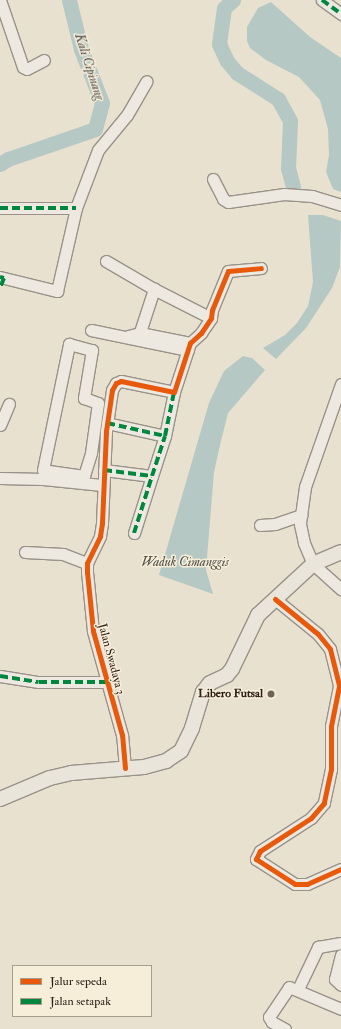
<!DOCTYPE html>
<style>
body{margin:0}
#map{position:relative;width:341px;height:1029px;overflow:hidden;background:#e8e1d0;font-family:"IM FELL Double Pica",serif}
div>[style]{position:absolute}
[style*='--x']{left:calc(var(--x)*1px);top:calc(var(--y)*1px);width:calc(var(--w)*1px);rotate:calc(var(--a)*1deg)}
.water>*{inset:0;background:#b5c8c3}
.river>*{height:15px;margin:-7.5px;padding:0 7.5px;transform-origin:7.5px;border-radius:7.5px;background:#b5c8c3}
.roads{filter:drop-shadow(1px 0 #989288) drop-shadow(-1px 0 #989288) drop-shadow(0 1px #989288) drop-shadow(0 -1px #989288)}
.minor>*{height:11px;margin:-5.5px;padding:0 5.5px;transform-origin:5.5px;border-radius:5.5px;background:#ede9e0}
.major>*{height:14px;margin:-7px;padding:0 7px;transform-origin:7px;border-radius:7px;background:#eae5db}
.quiet>*{height:4px;margin-top:-2px;transform-origin:0;background:repeating-linear-gradient(90deg,#00873e 0 8px,transparent 0 12px)}
.cycleway>*{height:5px;margin:-2.5px;padding:0 2.5px;transform-origin:2.5px;border-radius:2.5px;background:#e8590c}
.dots>*{width:11px;height:11px;translate:-50% -50%;box-sizing:border-box;border:2px solid #f7eeda;border-radius:50%}
span{translate:-50% -50%;white-space:nowrap;text-align:center;line-height:1.15;-webkit-text-stroke:3px #f7eeda;paint-order:stroke}
.street-label{font-size:12px;color:#2f2119}
.poi-label{font-size:12px;color:#2f2119;font-weight:700}
.right{translate:-100% -50%;text-align:right}
.water-label{font-size:13px;color:#51504b;font-style:italic}
.legend{position:absolute;left:12px;top:965px;width:140px;height:52px;box-sizing:border-box;background:#f7eeda;border:1px solid #a79c8d;margin:0;padding:5px 7px;list-style:none;font-size:12px;color:#2f2119}
.legend li{display:flex;align-items:center;gap:8px;height:20px}
.legend b{width:20px;border:1px solid #a79c8d}
</style>
<div id="map">
<div class="water">
<i style="clip-path:polygon(271px 2px,310px 37px,341px 58px,341px 192px,333px 189px,326px 172px,329px 155px,328px 129px,320px 100px,299px 77px,266px 60px,250px 48px,247px 41px,247px 27px,258px 8px)"></i>
<i style="clip-path:polygon(308px 215px,323px 215px,341px 221px,340px 267px,332px 288px,306px 328px,276px 359px,263px 348px,285px 335px,297px 323px,308px 306px,313px 282px)"></i>
<i style="clip-path:polygon(243px 356px,252px 358px,265px 370px,228px 413px,221px 441px,214px 472px,206px 570px,213px 594px,159px 575px,209px 403px,224px 371px)"></i>
</div>
<div class="river">
<i style="--x:233;--y:0;--w:12;--a:138"></i>
<i style="--x:224;--y:8;--w:36;--a:98"></i>
<i style="--x:219;--y:44;--w:19;--a:65"></i>
<i style="--x:227;--y:61;--w:16;--a:50"></i>
<i style="--x:237;--y:73;--w:49;--a:32.4"></i>
<i style="--x:278;--y:99;--w:25;--a:61"></i>
<i style="--x:290;--y:121;--w:47;--a:92.4"></i>
<i style="--x:288;--y:168;--w:20;--a:75"></i>
<i style="--x:0;--y:164;--w:9;--a:-32"></i>
<i style="--x:8;--y:159;--w:92;--a:-19"></i>
<i style="--x:95;--y:129;--w:27;--a:-75"></i>
<i style="--x:102;--y:103;--w:58;--a:-111.3"></i>
<i style="--x:81;--y:49;--w:50;--a:-103.8"></i>
</div>
<div class="roads">
<div class="minor">
<i style="--x:0;--y:0;--w:71;--a:71.1"></i>
<i style="--x:23;--y:67;--w:4;--a:27"></i>
<i style="--x:27;--y:69;--w:19;--a:-28"></i>
<i style="--x:322;--y:0;--w:24;--a:36"></i>
<i style="--x:213;--y:179;--w:22;--a:63"></i>
<i style="--x:223;--y:199;--w:6;--a:31"></i>
<i style="--x:228;--y:202;--w:57;--a:-8.1"></i>
<i style="--x:284;--y:194;--w:28;--a:4"></i>
<i style="--x:312;--y:196;--w:30;--a:17"></i>
<i style="--x:0;--y:208;--w:76;--a:0"></i>
<i style="--x:106;--y:261;--w:56;--a:30.3"></i>
<i style="--x:154;--y:289;--w:64;--a:27"></i>
<i style="--x:0;--y:277;--w:59;--a:13.8"></i>
<i style="--x:57;--y:291;--w:85;--a:-77.1"></i>
<i style="--x:76;--y:208;--w:62;--a:-69.2"></i>
<i style="--x:98;--y:150;--w:45;--a:-50.4"></i>
<i style="--x:127;--y:115;--w:39;--a:-60"></i>
<i style="--x:91;--y:330;--w:99;--a:11.7"></i>
<i style="--x:128;--y:336;--w:12;--a:-14"></i>
<i style="--x:140;--y:333;--w:51;--a:11.3"></i>
<i style="--x:138;--y:338;--w:52;--a:-71.9"></i>
<i style="--x:69;--y:344;--w:24;--a:15"></i>
<i style="--x:92;--y:350;--w:49;--a:99.5"></i>
<i style="--x:84;--y:398;--w:15;--a:20"></i>
<i style="--x:98;--y:403;--w:50;--a:98"></i>
<i style="--x:91;--y:453;--w:24;--a:107"></i>
<i style="--x:84;--y:476;--w:41;--a:-171.7"></i>
<i style="--x:43;--y:470;--w:129;--a:-78.3"></i>
<i style="--x:341;--y:384;--w:109;--a:109.3"></i>
<i style="--x:305;--y:487;--w:37;--a:98"></i>
<i style="--x:300;--y:524;--w:19;--a:78"></i>
<i style="--x:304;--y:543;--w:23;--a:67"></i>
<i style="--x:313;--y:564;--w:38;--a:42"></i>
<i style="--x:107;--y:423;--w:59;--a:12.6"></i>
<i style="--x:165;--y:436;--w:45;--a:-78.4"></i>
<i style="--x:0;--y:425;--w:23;--a:-67"></i>
<i style="--x:104;--y:470;--w:48;--a:7.1"></i>
<i style="--x:152;--y:476;--w:42;--a:-72"></i>
<i style="--x:0;--y:478;--w:43;--a:1.3"></i>
<i style="--x:43;--y:479;--w:59;--a:5.8"></i>
<i style="--x:260;--y:525;--w:15;--a:-4"></i>
<i style="--x:275;--y:524;--w:28;--a:-19"></i>
<i style="--x:134;--y:533;--w:60;--a:-72.5"></i>
<i style="--x:25;--y:552;--w:38;--a:3"></i>
<i style="--x:63;--y:554;--w:26;--a:21"></i>
<i style="--x:275;--y:599;--w:55;--a:39.1"></i>
<i style="--x:318;--y:634;--w:19;--a:51"></i>
<i style="--x:330;--y:649;--w:38;--a:76"></i>
<i style="--x:339;--y:686;--w:41;--a:101.3"></i>
<i style="--x:331;--y:726;--w:43;--a:90"></i>
<i style="--x:331;--y:769;--w:35;--a:102"></i>
<i style="--x:324;--y:803;--w:20;--a:131"></i>
<i style="--x:311;--y:818;--w:61;--a:147.1"></i>
<i style="--x:260;--y:851;--w:9;--a:117"></i>
<i style="--x:256;--y:859;--w:46;--a:32.7"></i>
<i style="--x:295;--y:884;--w:12;--a:0"></i>
<i style="--x:307;--y:884;--w:37;--a:-24"></i>
<i style="--x:0;--y:676;--w:39;--a:9"></i>
<i style="--x:39;--y:682;--w:68;--a:0"></i>
<i style="--x:125;--y:768;--w:33;--a:-95"></i>
<i style="--x:122;--y:735;--w:108;--a:-105.6"></i>
<i style="--x:93;--y:631;--w:59;--a:-95.8"></i>
<i style="--x:87;--y:572;--w:9;--a:-90"></i>
<i style="--x:87;--y:563;--w:30;--a:-64"></i>
<i style="--x:100;--y:536;--w:13;--a:-81"></i>
<i style="--x:102;--y:523;--w:92;--a:-87.5"></i>
<i style="--x:106;--y:431;--w:41;--a:-81.7"></i>
<i style="--x:112;--y:390;--w:8;--a:-60"></i>
<i style="--x:116;--y:383;--w:5;--a:-22"></i>
<i style="--x:121;--y:381;--w:54;--a:11.7"></i>
<i style="--x:174;--y:392;--w:52;--a:-71.9"></i>
<i style="--x:190;--y:343;--w:15;--a:-42"></i>
<i style="--x:201;--y:333;--w:18;--a:-56"></i>
<i style="--x:211;--y:318;--w:8;--a:-83"></i>
<i style="--x:212;--y:310;--w:42;--a:-67.7"></i>
<i style="--x:228;--y:271;--w:33;--a:-5"></i>
<i style="--x:341;--y:955;--w:25;--a:104"></i>
<i style="--x:335;--y:979;--w:8;--a:45"></i>
<i style="--x:298;--y:989;--w:47;--a:-64.5"></i>
<i style="--x:318;--y:947;--w:23;--a:-10"></i>
<i style="--x:285;--y:1029;--w:15;--a:-152"></i>
<i style="--x:272;--y:1022;--w:6;--a:-121"></i>
<i style="--x:269;--y:1017;--w:36;--a:-56"></i>
<i style="--x:289;--y:987;--w:56;--a:22.9"></i>
</div>
<div class="major">
<i style="--x:0;--y:799;--w:54;--a:-22.8"></i>
<i style="--x:50;--y:778;--w:22;--a:-13"></i>
<i style="--x:71;--y:773;--w:73;--a:-4.7"></i>
<i style="--x:144;--y:767;--w:23;--a:-15"></i>
<i style="--x:166;--y:761;--w:18;--a:-34"></i>
<i style="--x:181;--y:751;--w:25;--a:-64"></i>
<i style="--x:192;--y:728;--w:38;--a:-73"></i>
<i style="--x:203;--y:692;--w:11;--a:-52"></i>
<i style="--x:210;--y:683;--w:19;--a:-25"></i>
<i style="--x:227;--y:675;--w:8;--a:-50"></i>
<i style="--x:232;--y:669;--w:60;--a:-64.3"></i>
<i style="--x:258;--y:615;--w:75;--a:-42.8"></i>
<i style="--x:313;--y:564;--w:30;--a:-23"></i>
</div>
</div>
<div class="quiet">
<i style="--x:322;--y:0;--w:24;--a:36"></i>
<i style="--x:0;--y:208;--w:76;--a:0"></i>
<i style="--x:0;--y:277;--w:4;--a:14"></i>
<i style="--x:4;--y:278;--w:11;--a:112"></i>
<i style="--x:107;--y:423;--w:59;--a:12.6"></i>
<i style="--x:165;--y:436;--w:45;--a:-78.4"></i>
<i style="--x:104;--y:470;--w:48;--a:7.1"></i>
<i style="--x:152;--y:476;--w:42;--a:-72"></i>
<i style="--x:134;--y:533;--w:60;--a:-72.5"></i>
<i style="--x:0;--y:676;--w:39;--a:9"></i>
<i style="--x:39;--y:682;--w:68;--a:0"></i>
</div>
<div class="cycleway">
<i style="--x:275;--y:599;--w:55;--a:39.1"></i>
<i style="--x:318;--y:634;--w:19;--a:51"></i>
<i style="--x:330;--y:649;--w:38;--a:76"></i>
<i style="--x:339;--y:686;--w:41;--a:101.3"></i>
<i style="--x:331;--y:726;--w:43;--a:90"></i>
<i style="--x:331;--y:769;--w:35;--a:102"></i>
<i style="--x:324;--y:803;--w:20;--a:131"></i>
<i style="--x:311;--y:818;--w:61;--a:147.1"></i>
<i style="--x:260;--y:851;--w:9;--a:117"></i>
<i style="--x:256;--y:859;--w:46;--a:32.7"></i>
<i style="--x:295;--y:884;--w:12;--a:0"></i>
<i style="--x:307;--y:884;--w:37;--a:-24"></i>
<i style="--x:125;--y:768;--w:33;--a:-95"></i>
<i style="--x:122;--y:735;--w:108;--a:-105.6"></i>
<i style="--x:93;--y:631;--w:59;--a:-95.8"></i>
<i style="--x:87;--y:572;--w:9;--a:-90"></i>
<i style="--x:87;--y:563;--w:30;--a:-64"></i>
<i style="--x:100;--y:536;--w:13;--a:-81"></i>
<i style="--x:102;--y:523;--w:92;--a:-87.5"></i>
<i style="--x:106;--y:431;--w:41;--a:-81.7"></i>
<i style="--x:112;--y:390;--w:8;--a:-60"></i>
<i style="--x:116;--y:383;--w:5;--a:-22"></i>
<i style="--x:121;--y:381;--w:54;--a:11.7"></i>
<i style="--x:174;--y:392;--w:52;--a:-71.9"></i>
<i style="--x:190;--y:343;--w:15;--a:-42"></i>
<i style="--x:201;--y:333;--w:18;--a:-56"></i>
<i style="--x:211;--y:318;--w:8;--a:-83"></i>
<i style="--x:212;--y:310;--w:42;--a:-67.7"></i>
<i style="--x:228;--y:271;--w:33;--a:-5"></i>
</div>
<div class="dots">
<i style="left:271px;top:694px;background:#706459"></i>
</div>
<div class="street-label">
<span style="left:111px;top:659px;rotate:75deg">Jalan Swadaya 3</span>
</div>
<div class="poi-label">
<span class="right" style="left:263px;top:694px">Libero Futsal</span>
</div>
<div class="water-label">
<span style="left:89px;top:67px;rotate:72deg">Kali Cipinang</span>
<span style="left:185px;top:562px">Waduk Cimanggis</span>
</div>
<ul class="legend">
<li><b style="height:5px;background:#e8590c"></b>Jalur sepeda</li>
<li><b style="height:5px;background:#00873e"></b>Jalan setapak</li>
</ul>
</div>
